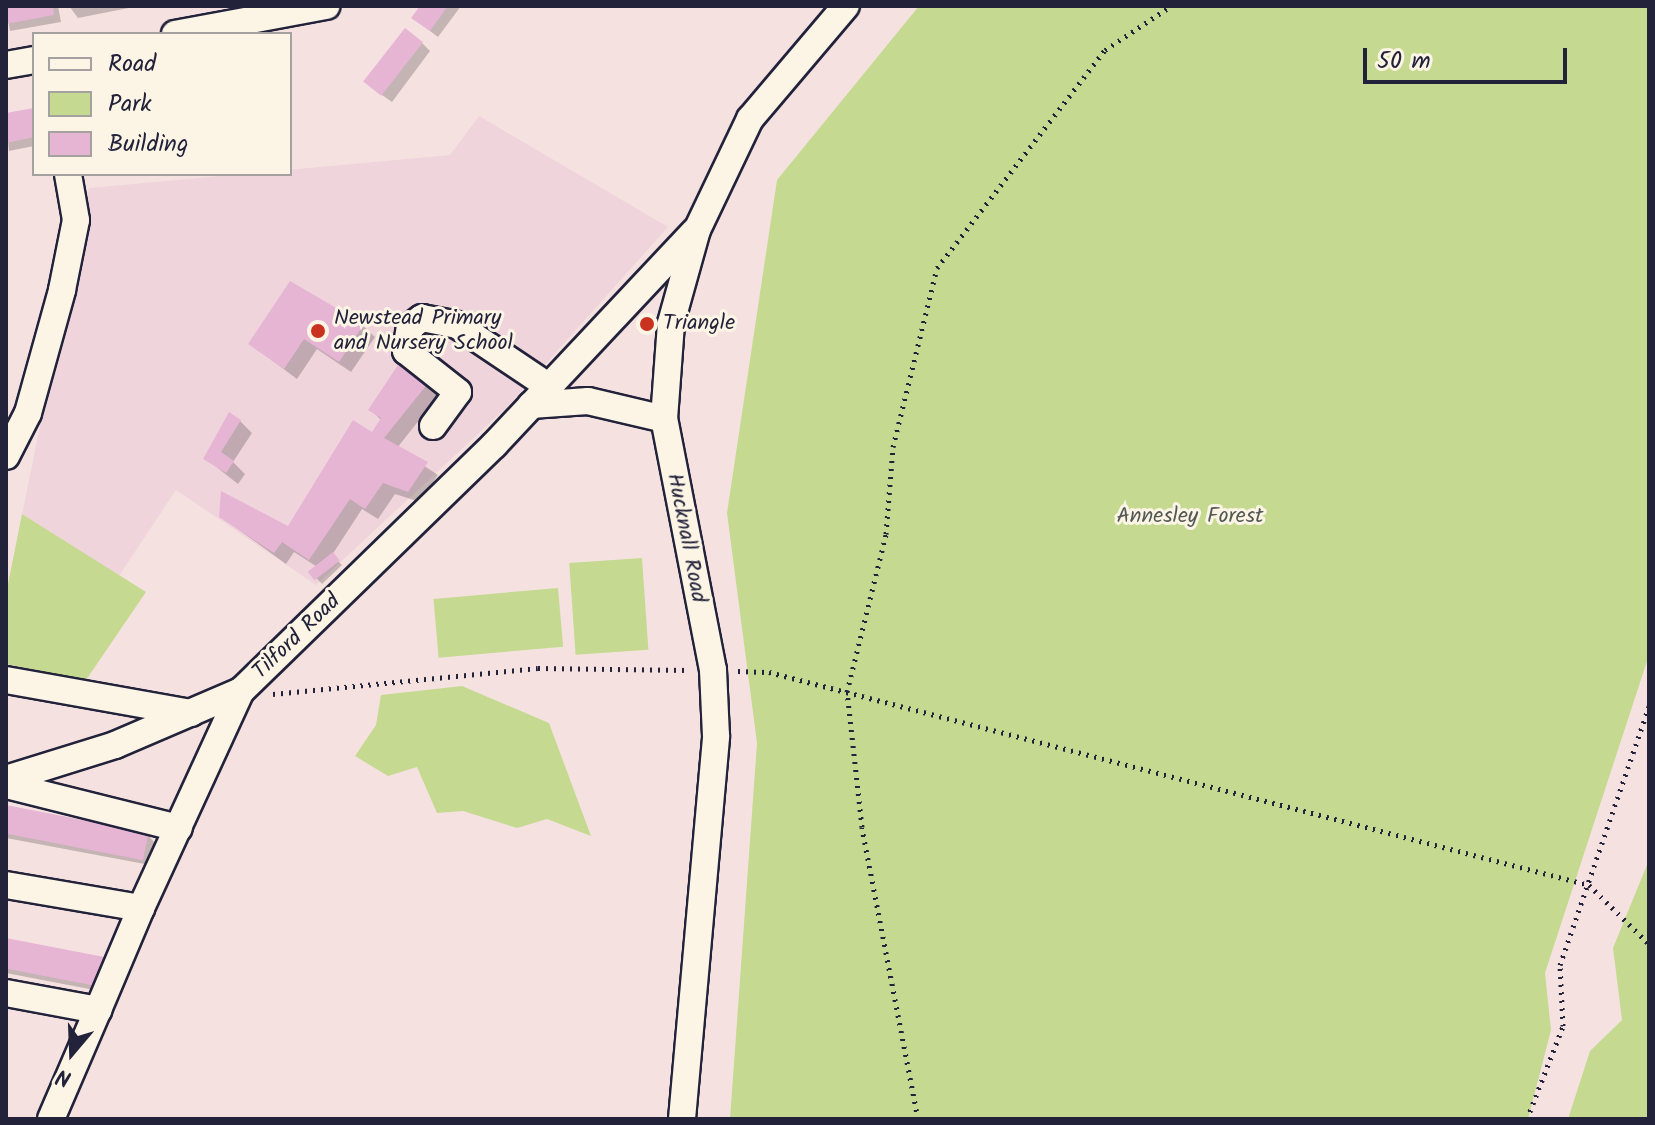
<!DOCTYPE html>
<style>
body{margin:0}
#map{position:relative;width:1655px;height:1125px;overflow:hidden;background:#f5e2e0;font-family:Kalam,sans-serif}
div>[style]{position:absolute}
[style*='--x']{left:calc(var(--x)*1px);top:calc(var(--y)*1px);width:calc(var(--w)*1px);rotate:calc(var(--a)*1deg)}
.built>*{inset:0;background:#f0d4dc}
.green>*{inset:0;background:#c5da90;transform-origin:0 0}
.shadow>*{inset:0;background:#0003}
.building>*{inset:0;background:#e6b5d4;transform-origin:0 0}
.path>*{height:5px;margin-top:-2.5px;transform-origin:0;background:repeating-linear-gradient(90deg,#22223b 0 2px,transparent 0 8px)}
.roads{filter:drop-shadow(2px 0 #22223b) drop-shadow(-2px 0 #22223b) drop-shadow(0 2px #22223b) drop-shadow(0 -2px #22223b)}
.minor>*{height:26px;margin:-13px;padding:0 13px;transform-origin:13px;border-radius:13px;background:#fcf5e5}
.dots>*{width:22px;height:22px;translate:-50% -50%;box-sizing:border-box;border:4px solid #fcf5e5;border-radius:50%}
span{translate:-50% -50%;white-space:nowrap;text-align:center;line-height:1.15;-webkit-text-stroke:6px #fcf5e5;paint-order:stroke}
.poi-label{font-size:22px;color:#22223b}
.left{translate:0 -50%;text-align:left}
.park-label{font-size:22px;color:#535954}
.street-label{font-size:22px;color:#22223b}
.frame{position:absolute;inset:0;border:8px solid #22223b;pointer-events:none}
.legend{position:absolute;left:32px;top:32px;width:260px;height:144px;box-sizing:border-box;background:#fcf5e5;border:2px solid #a5a1a1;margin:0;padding:10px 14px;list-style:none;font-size:24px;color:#22223b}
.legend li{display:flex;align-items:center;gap:16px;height:40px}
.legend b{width:40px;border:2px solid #a5a1a1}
.north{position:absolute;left:32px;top:1013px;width:80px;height:80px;-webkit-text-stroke:6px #fcf5e5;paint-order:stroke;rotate:199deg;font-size:22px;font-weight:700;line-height:32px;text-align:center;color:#22223b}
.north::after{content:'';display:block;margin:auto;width:28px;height:36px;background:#22223b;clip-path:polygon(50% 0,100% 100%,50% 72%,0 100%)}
.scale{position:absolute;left:1363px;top:48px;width:204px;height:36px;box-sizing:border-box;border:4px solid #22223b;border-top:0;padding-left:10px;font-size:24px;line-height:28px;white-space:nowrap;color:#22223b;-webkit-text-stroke:6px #fcf5e5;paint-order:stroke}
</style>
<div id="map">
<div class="built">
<i style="clip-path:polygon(479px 116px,668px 227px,508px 406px,316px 585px,176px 490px,119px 576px,22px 514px,89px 188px,450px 155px)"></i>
</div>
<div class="green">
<i style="clip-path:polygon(919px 6px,1649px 6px,1649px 655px,1545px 973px,1551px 1030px,1528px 1119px,730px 1119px,757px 743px,727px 513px,777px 180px)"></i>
<i style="clip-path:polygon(22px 514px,146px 592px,86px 680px,6px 664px,6px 594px)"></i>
<i style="left:642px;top:558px;width:92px;height:73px;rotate:86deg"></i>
<i style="left:558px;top:588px;width:59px;height:125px;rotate:85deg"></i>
<i style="clip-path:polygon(462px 686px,549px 723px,591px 836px,547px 819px,517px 828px,463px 811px,437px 813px,417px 767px,388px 776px,355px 756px,376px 725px,381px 695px)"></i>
<i style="clip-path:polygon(1649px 860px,1649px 1119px,1568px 1119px,1590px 1051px,1622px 1020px,1613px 948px)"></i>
</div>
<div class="shadow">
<i style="clip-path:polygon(6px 6px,58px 6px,61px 22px,10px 31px)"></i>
<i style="clip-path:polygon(69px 6px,139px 6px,78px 18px)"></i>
<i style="clip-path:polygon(422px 6px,461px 6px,438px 37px,422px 25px)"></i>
<i style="clip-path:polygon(422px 43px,430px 51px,392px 102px,375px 90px)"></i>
<i style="clip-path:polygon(34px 110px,34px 146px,9px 151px,6px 115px)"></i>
<i style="clip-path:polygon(363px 326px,375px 337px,351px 372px,317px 349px,297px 379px,250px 344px)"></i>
<i style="clip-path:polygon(428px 383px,439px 395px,397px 448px,438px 475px,420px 502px,395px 494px,378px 519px,362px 509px,332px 555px,342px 565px,322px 584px,313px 574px,319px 568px,294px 552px,286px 564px,221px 517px,289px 528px,372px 435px,382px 421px,371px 410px)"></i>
<i style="clip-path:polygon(240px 421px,252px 433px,233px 462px,245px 474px,238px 484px,205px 458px)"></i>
<i style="clip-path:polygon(6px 807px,147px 834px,154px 842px,150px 865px,6px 838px)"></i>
<i style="clip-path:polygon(6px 940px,110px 993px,6px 973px)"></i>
</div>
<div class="building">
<i style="clip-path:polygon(6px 6px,53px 6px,54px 15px,6px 24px)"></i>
<i style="clip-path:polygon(420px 6px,448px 6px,430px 31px,411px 18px)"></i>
<i style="left:405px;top:28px;width:23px;height:68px;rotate:38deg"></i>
<i style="clip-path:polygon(34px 108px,34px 137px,6px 143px,6px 113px)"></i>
<i style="clip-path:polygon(290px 281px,364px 324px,339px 362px,304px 339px,284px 369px,248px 344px)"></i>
<i style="clip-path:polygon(400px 362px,429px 382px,384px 438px,428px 462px,408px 492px,383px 483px,365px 509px,350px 499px,309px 560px,282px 542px,274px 553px,219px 517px,221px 491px,288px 526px,353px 420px,372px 432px,381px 418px,368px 410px)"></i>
<i style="clip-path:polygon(229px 412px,241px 420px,221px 452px,234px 461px,226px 473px,203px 459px)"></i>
<i style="left:333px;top:552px;width:11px;height:32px;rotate:52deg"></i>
<i style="left:6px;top:805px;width:145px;height:28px;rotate:11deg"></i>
<i style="left:6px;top:938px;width:104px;height:30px;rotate:11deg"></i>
</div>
<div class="path">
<i style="--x:738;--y:671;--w:31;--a:2"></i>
<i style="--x:769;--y:672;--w:847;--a:14.56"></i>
<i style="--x:1589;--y:885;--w:84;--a:44.5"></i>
<i style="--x:273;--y:694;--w:266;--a:-5.6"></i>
<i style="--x:538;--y:668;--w:150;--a:0.8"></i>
<i style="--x:918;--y:1119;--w:297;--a:-100.9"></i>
<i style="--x:862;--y:827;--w:136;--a:-96.3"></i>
<i style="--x:847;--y:692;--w:163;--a:-76.1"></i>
<i style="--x:886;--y:534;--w:87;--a:-85.4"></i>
<i style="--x:893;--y:447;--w:184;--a:-76.2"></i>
<i style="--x:937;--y:268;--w:275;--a:-52.4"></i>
<i style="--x:1105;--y:50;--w:79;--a:-33.7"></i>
<i style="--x:1527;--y:1119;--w:100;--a:-68.8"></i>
<i style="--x:1563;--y:1026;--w:61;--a:-92.8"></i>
<i style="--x:1560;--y:965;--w:274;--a:-71"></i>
</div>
<div class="roads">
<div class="minor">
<i style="--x:175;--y:34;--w:154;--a:-10.5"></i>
<i style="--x:6;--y:65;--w:28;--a:-10"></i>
<i style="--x:531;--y:405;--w:57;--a:-4"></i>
<i style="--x:588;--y:401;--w:78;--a:13.3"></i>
<i style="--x:433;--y:426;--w:42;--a:-53.7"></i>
<i style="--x:458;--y:392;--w:66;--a:-141.7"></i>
<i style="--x:406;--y:351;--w:24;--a:-81"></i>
<i style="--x:410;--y:327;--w:15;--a:-37"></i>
<i style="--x:422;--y:318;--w:36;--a:11"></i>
<i style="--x:457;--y:325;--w:110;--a:33.8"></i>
<i style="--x:6;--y:456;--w:48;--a:-62.9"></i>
<i style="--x:28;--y:413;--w:128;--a:-74.5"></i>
<i style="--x:62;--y:290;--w:71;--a:-78.7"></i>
<i style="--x:76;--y:220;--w:47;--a:-99.9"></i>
<i style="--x:6;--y:680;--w:188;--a:10.1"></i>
<i style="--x:6;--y:779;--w:114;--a:-17.3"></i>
<i style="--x:115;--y:745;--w:137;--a:-23.2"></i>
<i style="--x:241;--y:691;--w:353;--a:-44.2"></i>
<i style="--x:494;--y:445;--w:292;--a:-46.8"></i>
<i style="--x:6;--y:785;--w:178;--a:14"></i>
<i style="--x:6;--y:885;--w:137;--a:9.7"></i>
<i style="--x:141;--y:908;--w:239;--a:-65.3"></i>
<i style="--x:6;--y:993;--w:94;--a:10.5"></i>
<i style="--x:98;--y:1010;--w:111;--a:-67.1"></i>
<i style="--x:51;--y:1119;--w:119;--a:-66.7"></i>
<i style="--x:682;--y:1119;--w:385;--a:-84.9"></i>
<i style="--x:716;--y:736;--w:66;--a:-92.6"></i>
<i style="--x:713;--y:670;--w:256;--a:-101"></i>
<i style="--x:664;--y:419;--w:96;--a:-85.8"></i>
<i style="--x:671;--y:323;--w:97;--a:-74.4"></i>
<i style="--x:697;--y:230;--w:123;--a:-64.5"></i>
<i style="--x:750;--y:119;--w:148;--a:-49.7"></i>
</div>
</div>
<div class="dots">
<i style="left:647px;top:324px;background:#c8321e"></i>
<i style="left:318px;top:331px;background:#c8321e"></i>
</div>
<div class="poi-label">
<span class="left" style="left:334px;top:331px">Newstead Primary<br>and Nursery School</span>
<span class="left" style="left:663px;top:324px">Triangle</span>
</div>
<div class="park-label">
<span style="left:1190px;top:517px">Annesley Forest</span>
</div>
<div class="street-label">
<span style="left:686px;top:538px;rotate:79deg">Hucknall Road</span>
<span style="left:297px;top:637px;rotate:-44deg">Tilford Road</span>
</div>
<div class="frame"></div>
<ul class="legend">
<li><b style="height:10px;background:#fcf5e5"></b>Road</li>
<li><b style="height:22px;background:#c5da90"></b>Park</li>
<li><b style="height:22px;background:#e6b5d4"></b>Building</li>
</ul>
<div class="north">N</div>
<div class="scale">50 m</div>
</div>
